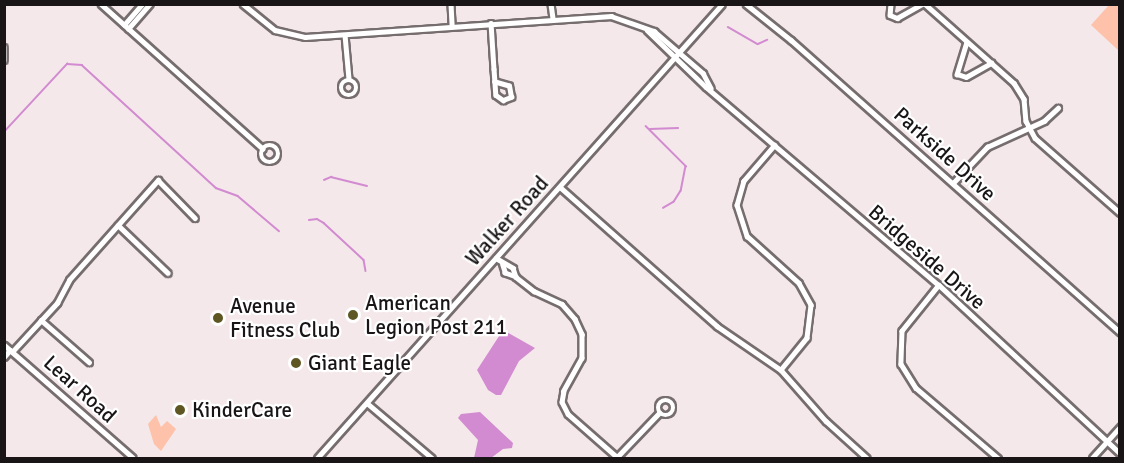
<!DOCTYPE html>
<style>
body{margin:0}
#map{position:relative;width:1124px;height:463px;overflow:hidden;background:#f4e8ea;font-family:Signika,sans-serif}
div>[style]{position:absolute}
[style*='--x']{left:calc(var(--x)*1px);top:calc(var(--y)*1px);width:calc(var(--w)*1px);rotate:calc(var(--a)*1deg)}
.green>*{inset:0;background:#fdc2a9}
.water>*{inset:0;background:#d28bd0}
.stream>*{height:1.5px;margin:-0.75px;padding:0 0.75px;transform-origin:0.75px;border-radius:0.75px;background:#d28bd0}
.roads{filter:drop-shadow(2px 0 #766d6e) drop-shadow(-2px 0 #766d6e) drop-shadow(0 2px #766d6e) drop-shadow(0 -2px #766d6e)}
.minor>*{height:4.5px;margin:-2.25px;padding:0 2.25px;transform-origin:2.25px;border-radius:2.25px;background:#fff}
.minor>.ring{margin:-2.25px;padding:0;box-sizing:content-box;background:none;border:4.5px solid #fff;border-radius:50%}
.tertiary>*{height:5px;margin:-2.5px;padding:0 2.5px;transform-origin:2.5px;border-radius:2.5px;background:#fff}
.dots>*{width:16px;height:16px;translate:-50% -50%;box-sizing:border-box;border:3px solid #fff;border-radius:50%}
span{translate:-50% -50%;white-space:nowrap;text-align:center;line-height:1.15;-webkit-text-stroke:4.5px #fff;paint-order:stroke}
.street-label{font-size:21px;color:#191516}
.poi-label{font-size:21px;color:#191516}
.left{translate:0 -50%;text-align:left}
.frame{position:absolute;inset:0;border:6px solid #191516;pointer-events:none}
</style>
<div id="map">
<div class="green">
<i style="clip-path:polygon(1109px 5px,1119px 5px,1119px 51px,1091px 25px)"></i>
<i style="clip-path:polygon(156px 415px,161px 427px,167px 421px,176px 429px,161px 451px,154px 444px,148px 424px)"></i>
</div>
<div class="water">
<i style="clip-path:polygon(503px 330px,535px 348px,519px 361px,501px 395px,496px 395px,488px 390px,477px 370px)"></i>
<i style="clip-path:polygon(480px 412px,513px 443px,512px 448px,503px 449px,491px 458px,474px 458px,478px 440px,458px 418px,461px 414px)"></i>
</div>
<div class="stream">
<i style="--x:728;--y:27;--w:34;--a:30"></i>
<i style="--x:758;--y:44;--w:10;--a:-24"></i>
<i style="--x:646;--y:126;--w:57;--a:45"></i>
<i style="--x:686;--y:166;--w:25;--a:101"></i>
<i style="--x:681;--y:191;--w:13;--a:122"></i>
<i style="--x:674;--y:202;--w:12;--a:149"></i>
<i style="--x:650;--y:129;--w:28;--a:-2"></i>
<i style="--x:4;--y:132;--w:93;--a:-47.2"></i>
<i style="--x:67;--y:64;--w:15;--a:4"></i>
<i style="--x:82;--y:65;--w:182;--a:42.5"></i>
<i style="--x:216;--y:188;--w:23;--a:20"></i>
<i style="--x:238;--y:196;--w:54;--a:40.5"></i>
<i style="--x:324;--y:180;--w:8;--a:-23"></i>
<i style="--x:331;--y:177;--w:37;--a:14"></i>
<i style="--x:309;--y:220;--w:8;--a:-7"></i>
<i style="--x:317;--y:219;--w:8;--a:30"></i>
<i style="--x:324;--y:223;--w:54;--a:42.8"></i>
<i style="--x:364;--y:260;--w:11;--a:80"></i>
</div>
<div class="roads">
<div class="minor">
<i style="--x:101;--y:4;--w:217;--a:41.8"></i>
<i style="--x:243;--y:4;--w:41;--a:39.1"></i>
<i style="--x:275;--y:30;--w:31;--a:13"></i>
<i style="--x:305;--y:37;--w:307;--a:-3.9"></i>
<i style="--x:611;--y:16;--w:46;--a:19.2"></i>
<i style="--x:654;--y:31;--w:65;--a:40.6"></i>
<i style="--x:703;--y:73;--w:17;--a:62"></i>
<i style="--x:451;--y:4;--w:22;--a:87"></i>
<i style="--x:551;--y:4;--w:14;--a:82"></i>
<i style="--x:746;--y:4;--w:58;--a:38.7"></i>
<i style="--x:791;--y:40;--w:440;--a:41.6"></i>
<i style="--x:891;--y:4;--w:11;--a:95"></i>
<i style="--x:890;--y:15;--w:8;--a:23"></i>
<i style="--x:897;--y:18;--w:29;--a:-29"></i>
<i style="--x:925;--y:4;--w:119;--a:41.6"></i>
<i style="--x:1014;--y:83;--w:19;--a:58"></i>
<i style="--x:1024;--y:99;--w:22;--a:85"></i>
<i style="--x:1026;--y:121;--w:19;--a:62"></i>
<i style="--x:1035;--y:138;--w:113;--a:41.4"></i>
<i style="--x:491;--y:23;--w:46;--a:86.3"></i>
<i style="--x:494;--y:69;--w:26;--a:86"></i>
<i style="--x:496;--y:95;--w:9;--a:36"></i>
<i style="--x:503;--y:100;--w:9;--a:-21"></i>
<i style="--x:511;--y:97;--w:11;--a:-100"></i>
<i style="--x:509;--y:86;--w:15;--a:-164"></i>
<i style="--x:124;--y:25;--w:28;--a:-49"></i>
<i style="--x:128;--y:29;--w:33;--a:-49"></i>
<i style="--x:647;--y:30;--w:82;--a:44"></i>
<i style="--x:706;--y:87;--w:306;--a:40.4"></i>
<i style="--x:939;--y:285;--w:247;--a:42.9"></i>
<i style="--x:345;--y:35;--w:44;--a:84.8"></i>
<i style="--x:967;--y:42;--w:34;--a:107"></i>
<i style="--x:957;--y:74;--w:9;--a:18"></i>
<i style="--x:966;--y:77;--w:29;--a:-29"></i>
<i style="--x:4;--y:47;--w:13;--a:90"></i>
<i class="ring" style="left:341px;top:80px;width:11.5px;height:11.5px"></i>
<i style="--x:775;--y:145;--w:48;--a:130.7"></i>
<i style="--x:744;--y:181;--w:25;--a:106"></i>
<i style="--x:737;--y:205;--w:33;--a:72"></i>
<i style="--x:747;--y:236;--w:70;--a:42.1"></i>
<i style="--x:799;--y:283;--w:25;--a:61"></i>
<i style="--x:811;--y:305;--w:33;--a:97"></i>
<i style="--x:807;--y:338;--w:41;--a:129.1"></i>
<i class="ring" style="left:261px;top:145px;width:13.5px;height:13.5px"></i>
<i style="--x:953;--y:183;--w:50;--a:-46.6"></i>
<i style="--x:987;--y:147;--w:63;--a:-24.5"></i>
<i style="--x:1044;--y:121;--w:19;--a:-43"></i>
<i style="--x:560;--y:187;--w:210;--a:41.5"></i>
<i style="--x:717;--y:326;--w:78;--a:34.5"></i>
<i style="--x:781;--y:370;--w:68;--a:48.6"></i>
<i style="--x:826;--y:421;--w:55;--a:42.1"></i>
<i style="--x:118;--y:225;--w:69;--a:43.8"></i>
<i style="--x:496;--y:258;--w:20;--a:30"></i>
<i style="--x:513;--y:268;--w:9;--a:72"></i>
<i style="--x:516;--y:277;--w:12;--a:-160"></i>
<i style="--x:505;--y:273;--w:9;--a:-108"></i>
<i style="--x:516;--y:277;--w:23;--a:38"></i>
<i style="--x:534;--y:291;--w:31;--a:25"></i>
<i style="--x:562;--y:304;--w:20;--a:49"></i>
<i style="--x:575;--y:319;--w:17;--a:65"></i>
<i style="--x:582;--y:334;--w:24;--a:90"></i>
<i style="--x:582;--y:358;--w:38;--a:119"></i>
<i style="--x:564;--y:391;--w:11;--a:100"></i>
<i style="--x:562;--y:402;--w:13;--a:63"></i>
<i style="--x:568;--y:414;--w:67;--a:41.3"></i>
<i style="--x:939;--y:285;--w:59;--a:128.8"></i>
<i style="--x:902;--y:331;--w:33;--a:92"></i>
<i style="--x:901;--y:364;--w:28;--a:58"></i>
<i style="--x:916;--y:388;--w:108;--a:40.5"></i>
<i style="--x:41;--y:320;--w:64;--a:41.2"></i>
<i style="--x:12;--y:352;--w:67;--a:-47.4"></i>
<i style="--x:57;--y:303;--w:26;--a:-62"></i>
<i style="--x:69;--y:280;--w:134;--a:-48.3"></i>
<i style="--x:158;--y:180;--w:53;--a:45.8"></i>
<i style="--x:4;--y:357;--w:9;--a:-49"></i>
<i class="ring" style="left:658px;top:400px;width:11.5px;height:11.5px"></i>
<i style="--x:367;--y:403;--w:85;--a:40.2"></i>
<i style="--x:617;--y:457;--w:61;--a:-46.3"></i>
<i style="--x:1092;--y:458;--w:42;--a:-47.9"></i>
</div>
<div class="tertiary">
<i style="--x:4;--y:345;--w:171;--a:41.2"></i>
<i style="--x:317;--y:458;--w:608;--a:-48.26"></i>
</div>
</div>
<div class="dots">
<i style="left:353px;top:315px;background:#5e5723"></i>
<i style="left:218px;top:318px;background:#5e5723"></i>
<i style="left:296px;top:363px;background:#5e5723"></i>
<i style="left:180px;top:410px;background:#5e5723"></i>
</div>
<div class="street-label">
<span style="left:945px;top:154px;rotate:42deg">Parkside Drive</span>
<span style="left:507px;top:221px;rotate:-48deg">Walker Road</span>
<span style="left:927px;top:257px;rotate:41deg">Bridgeside Drive</span>
<span style="left:80px;top:389px;rotate:42deg">Lear Road</span>
</div>
<div class="poi-label">
<span class="left" style="left:365px;top:315px">American<br>Legion Post 211</span>
<span class="left" style="left:230px;top:318px">Avenue<br>Fitness Club</span>
<span class="left" style="left:308px;top:363px">Giant Eagle</span>
<span class="left" style="left:192px;top:410px">KinderCare</span>
</div>
<div class="frame"></div>
</div>
